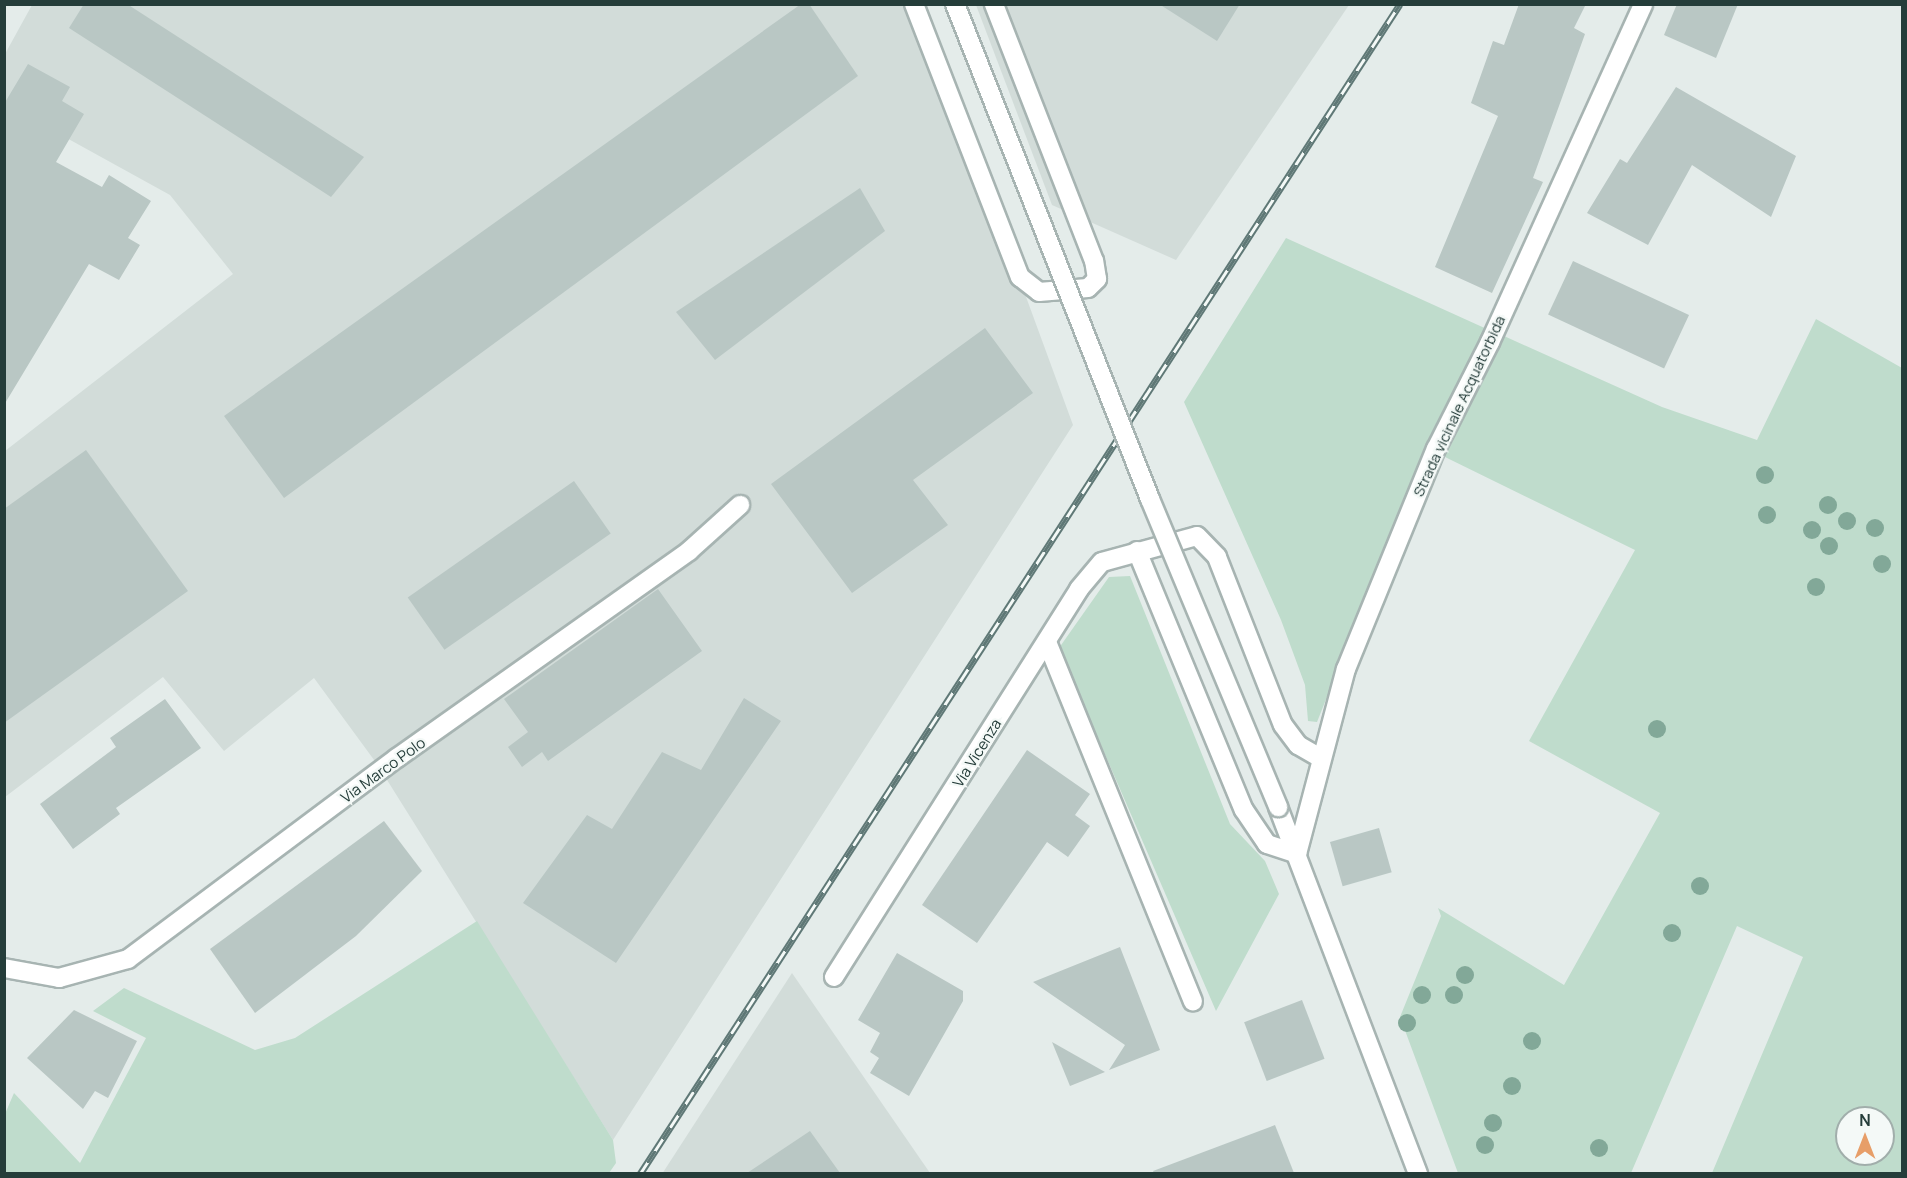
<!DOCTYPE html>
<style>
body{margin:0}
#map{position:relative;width:1907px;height:1178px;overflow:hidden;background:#e4ecea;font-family:Manrope,sans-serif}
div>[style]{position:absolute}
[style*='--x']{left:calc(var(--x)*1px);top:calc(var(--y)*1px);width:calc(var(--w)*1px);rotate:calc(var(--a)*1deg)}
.built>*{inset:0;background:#d2dcd9}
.green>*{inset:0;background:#bfdccc}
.building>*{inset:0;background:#b9c7c4;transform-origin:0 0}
.roads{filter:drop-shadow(2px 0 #a7b4b2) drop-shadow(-2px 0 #a7b4b2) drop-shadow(0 2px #a7b4b2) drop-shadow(0 -2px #a7b4b2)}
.minor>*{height:18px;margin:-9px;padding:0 9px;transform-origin:9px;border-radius:9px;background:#fff}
.rail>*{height:7px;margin-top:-3.5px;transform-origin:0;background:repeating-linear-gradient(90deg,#f4f9f7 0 14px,#5f7876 0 28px);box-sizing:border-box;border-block:2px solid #5f7876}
.bridges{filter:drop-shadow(2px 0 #a7b4b2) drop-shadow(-2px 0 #a7b4b2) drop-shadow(0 2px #a7b4b2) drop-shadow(0 -2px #a7b4b2)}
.minor-bridge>*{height:18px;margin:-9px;padding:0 9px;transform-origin:9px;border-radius:9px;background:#fff}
.trees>*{width:18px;height:18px;margin:-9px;border-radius:50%;background:#82a898}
span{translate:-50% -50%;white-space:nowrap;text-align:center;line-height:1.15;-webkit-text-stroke:4.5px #f4f9f7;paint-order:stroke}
.street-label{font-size:15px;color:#253d3a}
.frame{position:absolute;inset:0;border:6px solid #253d3a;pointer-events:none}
.north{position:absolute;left:1835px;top:1106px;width:60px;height:60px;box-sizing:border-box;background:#f4f9f7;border:2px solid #a1aeab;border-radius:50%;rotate:0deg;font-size:16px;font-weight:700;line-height:24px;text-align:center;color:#253d3a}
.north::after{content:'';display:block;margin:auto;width:21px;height:27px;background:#e79e68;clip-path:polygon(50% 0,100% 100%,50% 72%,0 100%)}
</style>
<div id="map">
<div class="built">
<i style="clip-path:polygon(32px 5px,919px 5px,1073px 425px,613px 1140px,377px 764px,314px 678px,224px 751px,163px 677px,5px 797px,5px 451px,233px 274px,170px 195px,5px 104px,5px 54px)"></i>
<i style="clip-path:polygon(976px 5px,1349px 5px,1176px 260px,1052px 205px)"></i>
<i style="clip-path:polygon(792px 973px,930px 1173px,662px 1174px)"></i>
</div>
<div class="green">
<i style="clip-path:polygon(1286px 238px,1489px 330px,1397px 521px,1317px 722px,1308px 721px,1305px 685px,1281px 620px,1184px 402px)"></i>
<i style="clip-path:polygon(evenodd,1816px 319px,1902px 368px,1902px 1173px,1712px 1173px,1803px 957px,1737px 926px,1631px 1173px,1458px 1173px,1400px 1017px,1441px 916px,1438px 908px,1564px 985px,1660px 813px,1529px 741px,1635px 550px,1445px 457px,1504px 336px,1662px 407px,1757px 440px,1816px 319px,1847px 1118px,1883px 1118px,1883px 1154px,1847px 1154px,1847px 1118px)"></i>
<i style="clip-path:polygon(1130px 576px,1230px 824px,1265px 861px,1279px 894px,1216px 1011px,1059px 648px,1109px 577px)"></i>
<i style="clip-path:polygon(477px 921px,613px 1140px,616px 1163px,609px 1173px,5px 1173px,5px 1114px,14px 1093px,80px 1163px,146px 1038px,93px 1011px,124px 988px,255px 1050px,295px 1038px)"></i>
</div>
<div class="building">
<i style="clip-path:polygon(84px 4px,127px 4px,364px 157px,331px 197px,69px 28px)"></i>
<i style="clip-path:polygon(801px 4px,809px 4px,858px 76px,284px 498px,224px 416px)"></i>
<i style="clip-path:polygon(1159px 4px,1240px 4px,1217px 41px)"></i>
<i style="clip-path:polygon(1519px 4px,1586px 4px,1574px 28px,1585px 34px,1533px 178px,1543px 182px,1492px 293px,1435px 267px,1498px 116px,1471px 103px,1493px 41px,1504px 45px)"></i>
<i style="clip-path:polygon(1677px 4px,1738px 4px,1716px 58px,1664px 35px)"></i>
<i style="clip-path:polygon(28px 64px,70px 87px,62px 101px,84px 114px,56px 162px,102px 187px,109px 175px,151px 201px,128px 238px,140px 245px,119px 280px,89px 264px,4px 405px,4px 104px)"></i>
<i style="clip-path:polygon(1676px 87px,1796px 156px,1771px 217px,1692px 165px,1648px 245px,1587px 213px,1620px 159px,1627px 163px)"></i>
<i style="clip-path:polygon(860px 188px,885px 231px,715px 360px,676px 312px)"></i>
<i style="left:1573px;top:261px;width:128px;height:59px;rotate:25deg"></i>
<i style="clip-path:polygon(985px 328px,1033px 393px,913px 480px,948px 525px,852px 593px,771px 484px)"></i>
<i style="clip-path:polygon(86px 450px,188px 591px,4px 723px,4px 509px)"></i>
<i style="left:574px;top:481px;width:64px;height:203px;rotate:55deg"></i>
<i style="clip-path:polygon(658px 589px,702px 651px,548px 761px,542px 752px,522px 767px,508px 747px,528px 732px,504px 699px)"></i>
<i style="clip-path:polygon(744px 698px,781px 721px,616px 963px,523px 903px,587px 815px,612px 829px,662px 752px,701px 770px)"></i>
<i style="clip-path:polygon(165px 699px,201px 748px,116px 808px,120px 814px,73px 849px,40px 804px,116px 747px,110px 738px)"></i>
<i style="clip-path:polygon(1027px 750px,1090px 794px,1075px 815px,1090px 826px,1068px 857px,1047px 842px,977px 943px,922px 905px)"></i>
<i style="clip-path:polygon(384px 821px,422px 871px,356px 936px,255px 1013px,210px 949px)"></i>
<i style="left:1379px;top:828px;width:46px;height:51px;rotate:74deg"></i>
<i style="clip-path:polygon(1120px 947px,1160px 1050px,1109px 1070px,1125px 1045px,1033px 982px)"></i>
<i style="clip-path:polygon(897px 953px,963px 991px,963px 1001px,909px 1096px,870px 1073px,879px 1058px,870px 1052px,880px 1033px,858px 1020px)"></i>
<i style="left:1302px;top:1000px;width:63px;height:62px;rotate:69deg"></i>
<i style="clip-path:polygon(74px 1010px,137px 1041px,108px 1098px,95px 1091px,83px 1109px,27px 1058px)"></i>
<i style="clip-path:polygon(1052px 1042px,1105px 1072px,1070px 1086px)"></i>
<i style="clip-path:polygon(1275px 1125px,1294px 1173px,1154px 1173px,1153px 1171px)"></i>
<i style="clip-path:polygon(810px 1131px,840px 1173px,747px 1173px)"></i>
</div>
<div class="roads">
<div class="minor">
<i style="--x:914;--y:4;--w:293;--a:68.8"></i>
<i style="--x:1020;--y:277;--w:24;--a:38"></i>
<i style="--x:1039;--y:292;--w:49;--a:-4.7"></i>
<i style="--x:1088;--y:288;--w:13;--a:-45"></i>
<i style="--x:1097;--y:279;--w:18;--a:-99"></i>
<i style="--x:1094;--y:261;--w:276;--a:-111.3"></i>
<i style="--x:1137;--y:551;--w:280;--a:67.6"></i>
<i style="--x:1244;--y:810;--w:41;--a:55.9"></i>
<i style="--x:1267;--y:844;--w:32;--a:18"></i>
<i style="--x:1047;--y:642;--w:388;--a:67.9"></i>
<i style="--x:1278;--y:807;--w:393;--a:69.1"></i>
<i style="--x:1297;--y:854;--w:191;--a:-75.2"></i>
<i style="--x:1346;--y:669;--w:238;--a:-67.8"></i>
<i style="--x:1436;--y:449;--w:120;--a:-63.2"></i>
<i style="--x:1490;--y:342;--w:371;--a:-65.6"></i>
<i style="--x:4;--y:968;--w:56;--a:10.3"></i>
<i style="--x:59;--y:978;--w:72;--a:-15.4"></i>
<i style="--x:128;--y:959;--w:336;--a:-36.8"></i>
<i style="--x:397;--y:758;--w:358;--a:-35.3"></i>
<i style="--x:689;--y:551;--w:69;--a:-42"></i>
<i style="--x:834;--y:977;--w:459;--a:-57.7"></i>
<i style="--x:1079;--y:589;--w:35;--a:-50"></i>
<i style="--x:1102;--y:562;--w:98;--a:-15.3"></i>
<i style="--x:1197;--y:536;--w:29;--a:46"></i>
<i style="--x:1217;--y:557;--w:180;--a:68.6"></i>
<i style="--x:1283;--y:725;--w:25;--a:53"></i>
<i style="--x:1298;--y:745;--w:24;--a:30"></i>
</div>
</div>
<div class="rail">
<i style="--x:640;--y:1174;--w:1395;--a:-56.99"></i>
</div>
<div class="bridges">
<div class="minor-bridge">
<i style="--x:955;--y:4;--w:532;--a:68.5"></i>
<i style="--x:1150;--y:499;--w:334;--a:67.4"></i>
</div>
</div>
<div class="trees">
<i style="left:1765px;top:475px"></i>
<i style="left:1828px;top:505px"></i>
<i style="left:1767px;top:515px"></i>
<i style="left:1847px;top:521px"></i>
<i style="left:1875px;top:528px"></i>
<i style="left:1812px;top:530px"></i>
<i style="left:1829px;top:546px"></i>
<i style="left:1882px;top:564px"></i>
<i style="left:1816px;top:587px"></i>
<i style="left:1657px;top:729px"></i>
<i style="left:1700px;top:886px"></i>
<i style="left:1672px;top:933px"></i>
<i style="left:1465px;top:975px"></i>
<i style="left:1422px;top:995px"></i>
<i style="left:1454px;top:995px"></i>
<i style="left:1407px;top:1023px"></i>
<i style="left:1532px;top:1041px"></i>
<i style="left:1512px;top:1086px"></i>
<i style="left:1493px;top:1123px"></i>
<i style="left:1485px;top:1145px"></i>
<i style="left:1599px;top:1148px"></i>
</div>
<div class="street-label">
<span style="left:1459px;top:406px;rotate:-65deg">Strada vicinale Acquatorbida</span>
<span style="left:977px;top:753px;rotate:-58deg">Via Vicenza</span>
<span style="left:383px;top:770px;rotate:-36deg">Via Marco Polo</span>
</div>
<div class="frame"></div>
<div class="north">N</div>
</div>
